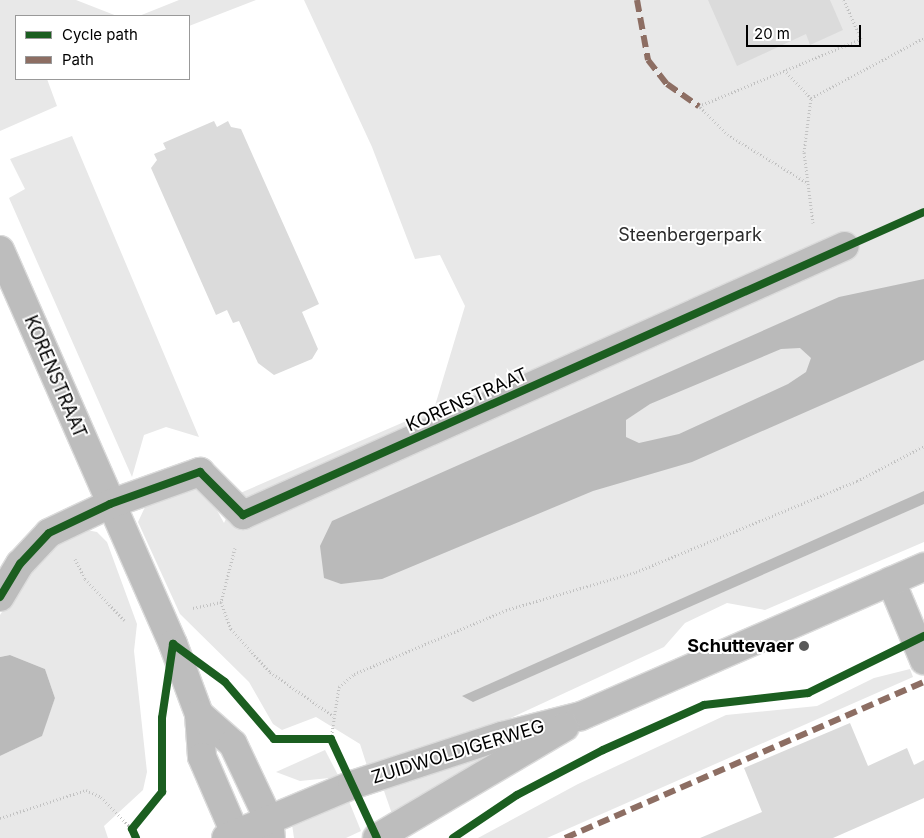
<!DOCTYPE html>
<style>
body{margin:0}
#map{position:relative;width:924px;height:838px;overflow:hidden;background:#fff;font-family:Inter,sans-serif}
div>[style]{position:absolute}
[style*='--x']{left:calc(var(--x)*1px);top:calc(var(--y)*1px);width:calc(var(--w)*1px);rotate:calc(var(--a)*1deg)}
.green>*{inset:0;background:#e8e8e8}
.water>*{inset:0;background:#bababa}
.building>*{inset:0;background:#dbdbdb}
.path>*{height:3px;margin-top:-1.5px;transform-origin:0;background:repeating-linear-gradient(90deg,#c2c2c2 0 1px,transparent 0 3.5px)}
.roads{filter:drop-shadow(1px 0 #dbdbdb) drop-shadow(-1px 0 #dbdbdb) drop-shadow(0 1px #dbdbdb) drop-shadow(0 -1px #dbdbdb)}
.minor>*{height:28px;margin:-14px;padding:0 14px;transform-origin:14px;border-radius:14px;background:#bdbdbd}
.major>*{height:28px;margin:-14px;padding:0 14px;transform-origin:14px;border-radius:14px;background:#bdbdbd}
.quiet>*{height:6px;margin-top:-3px;transform-origin:0;background:repeating-linear-gradient(90deg,#8d6e63 0 12px,transparent 0 18px)}
.cycleway>*{height:8px;margin:-4px;padding:0 4px;transform-origin:4px;border-radius:4px;background:#1b5e20}
.dots>*{width:14px;height:14px;translate:-50% -50%;box-sizing:border-box;border:2px solid #fff;border-radius:50%}
span{translate:-50% -50%;white-space:nowrap;text-align:center;line-height:1.15;-webkit-text-stroke:4px #fff;paint-order:stroke}
.park-label{font-size:18px;color:#2c2c2c}
.street-label{font-size:18px;color:#000}
.poi-label{font-size:18px;color:#000;font-weight:700}
.right{translate:-100% -50%;text-align:right}
.legend{position:absolute;left:15px;top:15px;width:175px;height:65px;box-sizing:border-box;background:#fff;border:1px solid #999;margin:0;padding:6px 9px;list-style:none;font-size:15px;color:#000}
.legend li{display:flex;align-items:center;gap:10px;height:25px}
.legend b{width:25px;border:1px solid #999}
.scale{position:absolute;left:746px;top:25px;width:115px;height:22px;box-sizing:border-box;border:2px solid #000;border-top:0;padding-left:6px;font-size:15px;line-height:18px;white-space:nowrap;color:#000;-webkit-text-stroke:4px #fff;paint-order:stroke}
</style>
<div id="map">
<div class="green">
<i style="clip-path:polygon(0 0,76px 0,117px 16px,16px 16px,16px 79px,47px 79px,57px 106px,0 131px)"></i>
<i style="clip-path:polygon(179px 0,256px 0,189px 26px,189px 16px,139px 16px)"></i>
<i style="clip-path:polygon(304px 0,924px 0,924px 542px,765px 610px,727px 603px,685px 623px,664px 647px,474px 735px,368px 769px,360px 744px,316px 717px,282px 730px,273px 724px,249px 682px,180px 614px,138px 522px,145px 507px,183px 485px,204px 487px,224px 523px,238px 494px,434px 409px,465px 306px,440px 255px,415px 259px,372px 147px)"></i>
<i style="clip-path:polygon(72px 136px,199px 437px,166px 427px,144px 435px,132px 477px,9px 198px,25px 189px,10px 159px)"></i>
<i style="clip-path:polygon(81px 529px,97px 532px,107px 542px,137px 624px,134px 651px,147px 772px,143px 790px,104px 826px,108px 838px,0 838px,0 756px,41px 736px,55px 698px,45px 669px,10px 655px,0 657px,0 615px,28px 572px,56px 541px)"></i>
<i style="clip-path:polygon(910px 669px,913px 677px,547px 838px,478px 838px,578px 784px,726px 715px,817px 706px,874px 678px)"></i>
<i style="clip-path:polygon(325px 750px,339px 777px,300px 781px,276px 772px)"></i>
<i style="clip-path:polygon(499px 750px,392px 814px,383px 788px)"></i>
<i style="clip-path:polygon(348px 799px,361px 831px,346px 838px,294px 838px,292px 824px)"></i>
</div>
<div class="water">
<i style="clip-path:polygon(evenodd,924px 279px,924px 360px,692px 462px,593px 491px,382px 579px,341px 584px,324px 578px,320px 546px,332px 521px,839px 297px,924px 279px,800px 348px,811px 358px,806px 372px,788px 384px,679px 434px,639px 443px,626px 437px,626px 420px,650px 404px,781px 349px,800px 348px)"></i>
<i style="clip-path:polygon(924px 491px,924px 504px,473px 702px,462px 696px)"></i>
<i style="clip-path:polygon(10px 655px,45px 669px,55px 698px,42px 736px,0 756px,0 657px)"></i>
</div>
<div class="building">
<i style="clip-path:polygon(708px 0,830px 0,843px 30px,810px 45px,806px 34px,737px 66px)"></i>
<i style="clip-path:polygon(214px 121px,217px 127px,228px 121px,231px 127px,241px 129px,319px 304px,302px 312px,318px 349px,312px 359px,274px 375px,258px 363px,239px 321px,233px 323px,227px 310px,216px 315px,151px 168px,157px 160px,154px 154px,166px 149px,163px 143px)"></i>
<i style="clip-path:polygon(850px 723px,868px 766px,907px 748px,914px 765px,924px 760px,924px 798px,833px 838px,700px 838px,762px 812px,744px 768px)"></i>
</div>
<div class="path">
<i style="--x:784;--y:70;--w:39;--a:46"></i>
<i style="--x:806;--y:182;--w:91;--a:-148.9"></i>
<i style="--x:728;--y:135;--w:41;--a:-135"></i>
<i style="--x:699;--y:106;--w:175;--a:-22.5"></i>
<i style="--x:861;--y:39;--w:43;--a:-113.6"></i>
<i style="--x:813;--y:223;--w:72;--a:-97.2"></i>
<i style="--x:804;--y:152;--w:54;--a:-82.6"></i>
<i style="--x:811;--y:98;--w:128;--a:-28"></i>
<i style="--x:235;--y:548;--w:56;--a:104.5"></i>
<i style="--x:221;--y:602;--w:29;--a:70"></i>
<i style="--x:231;--y:629;--w:58;--a:47.8"></i>
<i style="--x:270;--y:672;--w:77;--a:34.9"></i>
<i style="--x:75;--y:559;--w:22;--a:63"></i>
<i style="--x:85;--y:579;--w:57;--a:46.4"></i>
<i style="--x:193;--y:608;--w:29;--a:-12"></i>
<i style="--x:331;--y:739;--w:53;--a:-81.3"></i>
<i style="--x:339;--y:687;--w:20;--a:-41"></i>
<i style="--x:354;--y:674;--w:165;--a:-22.8"></i>
<i style="--x:506;--y:610;--w:135;--a:-16.3"></i>
<i style="--x:636;--y:572;--w:239;--a:-22.4"></i>
<i style="--x:857;--y:481;--w:76;--a:-27.6"></i>
<i style="--x:0;--y:818;--w:90;--a:-18"></i>
<i style="--x:86;--y:790;--w:17;--a:25"></i>
<i style="--x:101;--y:797;--w:45;--a:45.9"></i>
</div>
<div class="roads">
<div class="minor">
<i style="--x:0;--y:250;--w:430;--a:66.3"></i>
<i style="--x:173;--y:644;--w:75;--a:69.6"></i>
<i style="--x:199;--y:714;--w:43;--a:86"></i>
<i style="--x:202;--y:757;--w:88;--a:66.6"></i>
<i style="--x:891;--y:581;--w:86;--a:67.3"></i>
<i style="--x:0;--y:597;--w:39;--a:-59"></i>
<i style="--x:20;--y:564;--w:42;--a:-46.9"></i>
<i style="--x:49;--y:533;--w:68;--a:-25.4"></i>
<i style="--x:110;--y:504;--w:96;--a:-19.6"></i>
<i style="--x:200;--y:472;--w:61;--a:45"></i>
<i style="--x:243;--y:515;--w:659;--a:-24.08"></i>
<i style="--x:199;--y:714;--w:45;--a:41.4"></i>
<i style="--x:233;--y:744;--w:84;--a:64.7"></i>
<i style="--x:269;--y:820;--w:18;--a:84"></i>
</div>
<div class="major">
<i style="--x:226;--y:838;--w:137;--a:-22.8"></i>
<i style="--x:352;--y:785;--w:158;--a:-18.1"></i>
<i style="--x:502;--y:736;--w:81;--a:-14.2"></i>
<i style="--x:581;--y:716;--w:374;--a:-23.5"></i>
<i style="--x:377;--y:838;--w:218;--a:-30.6"></i>
</div>
</div>
<div class="quiet">
<i style="--x:637;--y:0;--w:61;--a:79.6"></i>
<i style="--x:648;--y:60;--w:31;--a:52"></i>
<i style="--x:667;--y:84;--w:39;--a:35"></i>
<i style="--x:565;--y:838;--w:391;--a:-23.5"></i>
</div>
<div class="cycleway">
<i style="--x:0;--y:597;--w:39;--a:-59"></i>
<i style="--x:20;--y:564;--w:42;--a:-46.9"></i>
<i style="--x:49;--y:533;--w:68;--a:-25.4"></i>
<i style="--x:110;--y:504;--w:96;--a:-19.6"></i>
<i style="--x:200;--y:472;--w:61;--a:45"></i>
<i style="--x:243;--y:515;--w:745;--a:-23.99"></i>
<i style="--x:136;--y:838;--w:10;--a:-114"></i>
<i style="--x:132;--y:829;--w:48;--a:-51"></i>
<i style="--x:162;--y:792;--w:74;--a:-90"></i>
<i style="--x:162;--y:718;--w:75;--a:-81.5"></i>
<i style="--x:173;--y:644;--w:64;--a:36.2"></i>
<i style="--x:225;--y:682;--w:75;--a:49.3"></i>
<i style="--x:274;--y:739;--w:57;--a:0"></i>
<i style="--x:331;--y:739;--w:109;--a:65.1"></i>
<i style="--x:453;--y:838;--w:77;--a:-33.9"></i>
<i style="--x:517;--y:795;--w:97;--a:-27.6"></i>
<i style="--x:603;--y:750;--w:111;--a:-24"></i>
<i style="--x:704;--y:705;--w:105;--a:-6.6"></i>
<i style="--x:808;--y:693;--w:129;--a:-26.2"></i>
</div>
<div class="dots">
<i style="left:804px;top:646px;background:#595959"></i>
</div>
<div class="park-label">
<span style="left:690px;top:235px">Steenbergerpark</span>
</div>
<div class="street-label">
<span style="left:55px;top:377px;rotate:67deg">KORENSTRAAT</span>
<span style="left:467px;top:400px;rotate:-24deg">KORENSTRAAT</span>
<span style="left:458px;top:752px;rotate:-17deg">ZUIDWOLDIGERWEG</span>
</div>
<div class="poi-label">
<span class="right" style="left:794px;top:646px">Schuttevaer</span>
</div>
<ul class="legend">
<li><b style="height:6px;background:#1b5e20"></b>Cycle path</li>
<li><b style="height:6px;background:#8d6e63"></b>Path</li>
</ul>
<div class="scale">20 m</div>
</div>
